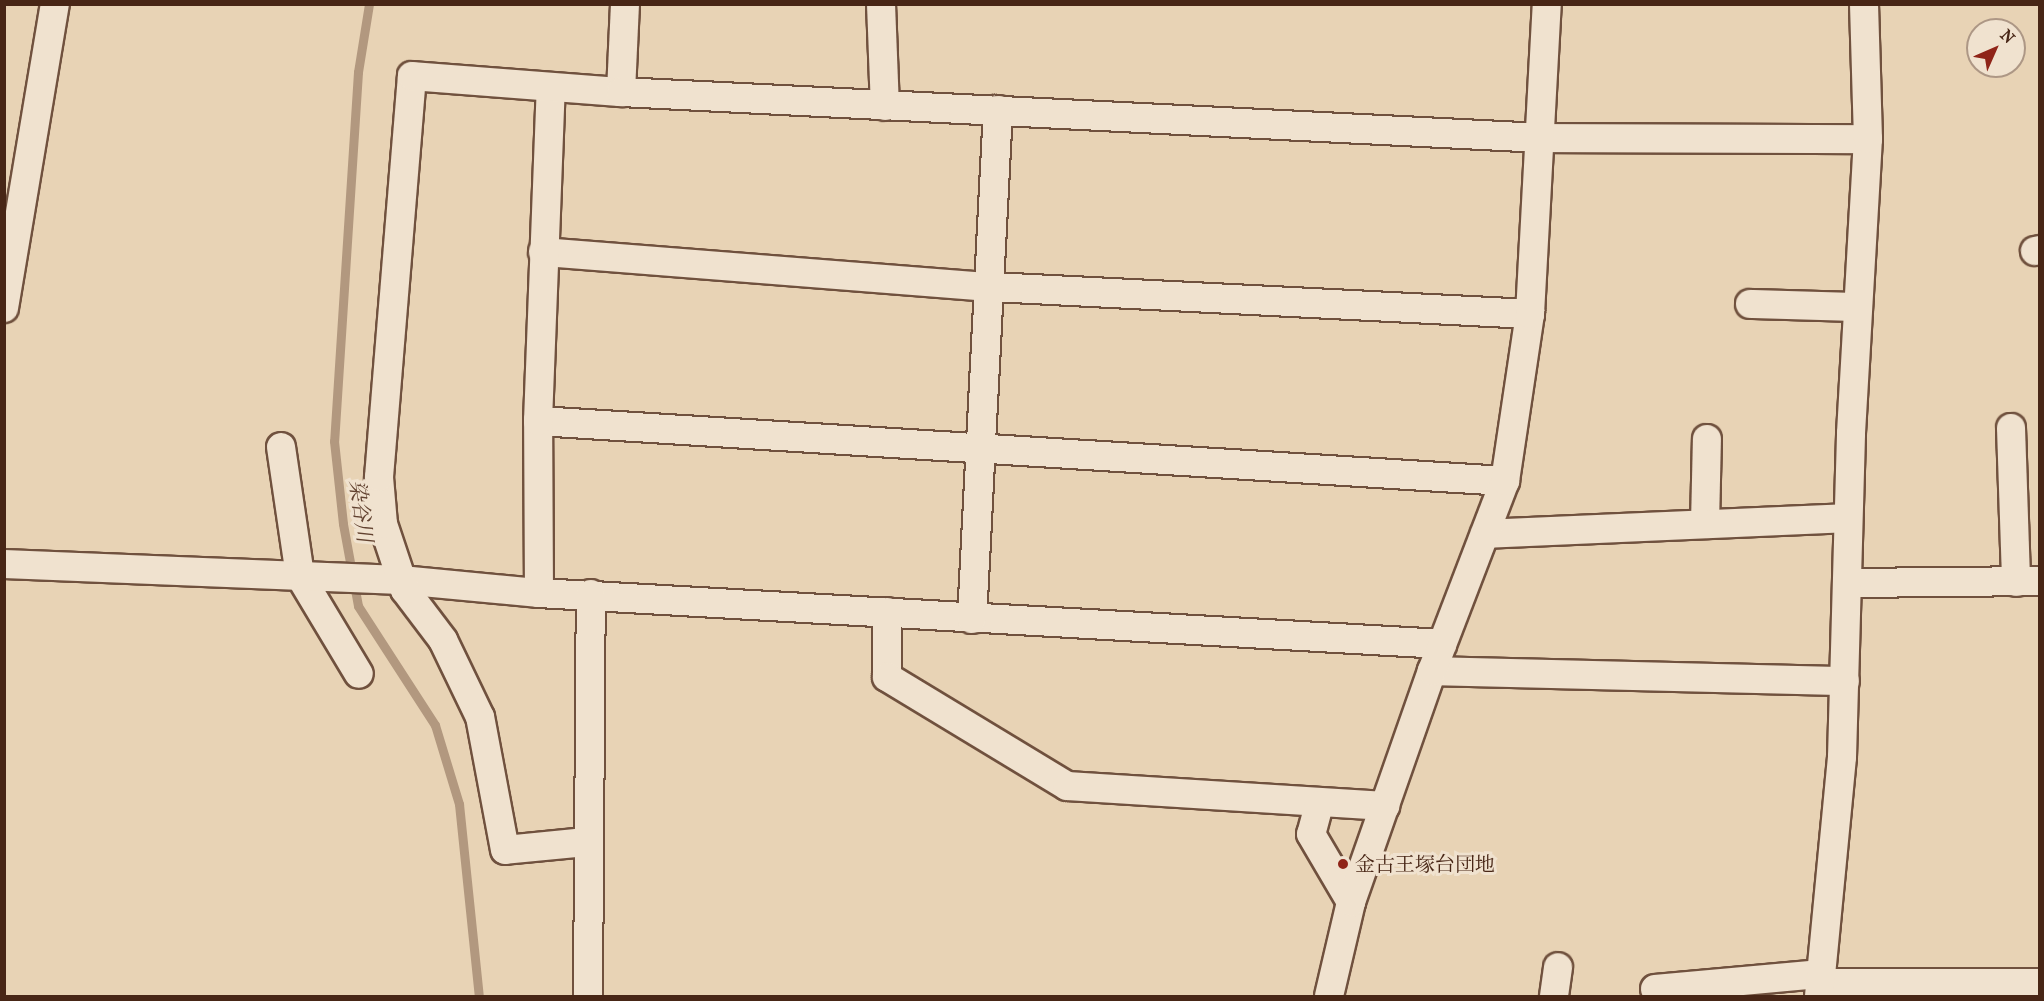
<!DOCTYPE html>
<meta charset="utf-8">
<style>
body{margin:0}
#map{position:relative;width:2044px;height:1001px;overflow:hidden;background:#e8d3b5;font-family:"IM FELL French Canon","Noto Serif JP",serif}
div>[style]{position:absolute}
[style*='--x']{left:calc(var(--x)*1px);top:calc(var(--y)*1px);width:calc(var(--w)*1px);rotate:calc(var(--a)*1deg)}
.stream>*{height:9px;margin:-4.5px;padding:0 4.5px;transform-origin:4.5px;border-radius:4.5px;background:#b2987f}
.roads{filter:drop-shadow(2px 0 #70513e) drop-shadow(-2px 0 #70513e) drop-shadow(0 2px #70513e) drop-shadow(0 -2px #70513e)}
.minor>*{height:28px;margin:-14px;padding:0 14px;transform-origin:14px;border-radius:14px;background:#f0e2cf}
.dots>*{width:16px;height:16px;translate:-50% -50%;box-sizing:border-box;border:3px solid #f0e2cf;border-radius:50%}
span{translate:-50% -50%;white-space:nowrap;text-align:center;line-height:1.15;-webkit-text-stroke:6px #f0e2cf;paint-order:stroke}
.poi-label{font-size:20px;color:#482616}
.left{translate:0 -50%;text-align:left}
.water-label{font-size:21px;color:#624230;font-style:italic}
.frame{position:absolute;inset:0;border:6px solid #482616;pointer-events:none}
.north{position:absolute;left:1966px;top:18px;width:60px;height:60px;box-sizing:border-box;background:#f0e2cf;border:2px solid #ad9785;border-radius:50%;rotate:45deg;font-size:16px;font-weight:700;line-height:24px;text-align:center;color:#482616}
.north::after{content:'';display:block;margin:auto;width:21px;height:27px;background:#8f2418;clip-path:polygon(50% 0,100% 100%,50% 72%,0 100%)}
</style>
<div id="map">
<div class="stream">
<i style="--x:369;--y:4;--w:69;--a:99.2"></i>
<i style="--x:358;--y:72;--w:370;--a:93.7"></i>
<i style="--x:334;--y:441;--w:83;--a:83.8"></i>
<i style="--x:343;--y:524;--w:83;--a:79.6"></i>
<i style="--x:358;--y:606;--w:142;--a:57.1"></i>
<i style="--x:435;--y:725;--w:83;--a:73.1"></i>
<i style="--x:459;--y:804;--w:193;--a:84.1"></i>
</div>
<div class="roads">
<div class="minor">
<i style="--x:881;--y:4;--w:102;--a:87.8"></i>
<i style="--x:621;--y:92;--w:88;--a:-87.4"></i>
<i style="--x:2035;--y:251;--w:5;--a:-11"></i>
<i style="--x:543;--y:252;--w:450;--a:4.5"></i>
<i style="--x:992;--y:287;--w:539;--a:2.87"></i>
<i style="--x:1750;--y:304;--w:108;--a:1.6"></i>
<i style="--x:4;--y:308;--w:308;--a:-80.5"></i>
<i style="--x:538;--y:421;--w:969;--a:3.55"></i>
<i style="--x:2011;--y:428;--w:154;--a:88.1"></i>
<i style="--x:281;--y:447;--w:130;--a:81.6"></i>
<i style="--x:300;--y:576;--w:114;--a:59"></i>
<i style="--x:1705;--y:524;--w:85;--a:-88.7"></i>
<i style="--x:1485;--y:534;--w:363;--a:-2.5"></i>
<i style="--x:4;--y:564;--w:397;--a:2.3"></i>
<i style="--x:401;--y:580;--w:139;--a:5.4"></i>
<i style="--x:539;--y:593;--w:905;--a:3.23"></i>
<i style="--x:1850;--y:583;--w:190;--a:-0.6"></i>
<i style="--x:539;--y:593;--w:172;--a:-90.3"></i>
<i style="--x:538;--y:421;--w:334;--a:-87.8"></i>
<i style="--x:887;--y:612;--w:65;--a:90"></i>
<i style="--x:887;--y:677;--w:210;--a:31.2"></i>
<i style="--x:1067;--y:786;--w:319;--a:3.6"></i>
<i style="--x:972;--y:619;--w:510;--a:-87.08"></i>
<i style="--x:1432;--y:671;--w:413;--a:1.4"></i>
<i style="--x:1319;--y:805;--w:30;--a:105"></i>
<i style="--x:1311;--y:834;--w:79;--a:59.5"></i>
<i style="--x:586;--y:842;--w:81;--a:174.4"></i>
<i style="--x:505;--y:850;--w:135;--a:-100.6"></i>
<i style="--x:480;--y:717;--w:85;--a:-115.7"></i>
<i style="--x:443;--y:640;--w:63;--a:-127.2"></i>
<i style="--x:405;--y:590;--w:70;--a:-108.4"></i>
<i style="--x:383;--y:524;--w:47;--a:-94.9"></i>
<i style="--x:379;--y:477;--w:402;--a:-85.3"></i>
<i style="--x:412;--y:76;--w:210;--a:4.4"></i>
<i style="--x:621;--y:92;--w:921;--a:2.86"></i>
<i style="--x:1541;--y:138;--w:327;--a:0.2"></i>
<i style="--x:1820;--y:983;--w:220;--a:0"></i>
<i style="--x:1655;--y:989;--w:167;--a:-5.2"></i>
<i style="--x:588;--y:996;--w:402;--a:-89.6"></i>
<i style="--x:1329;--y:996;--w:97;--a:-76.8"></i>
<i style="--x:1351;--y:902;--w:245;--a:-70.7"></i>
<i style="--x:1432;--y:671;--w:204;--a:-69"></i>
<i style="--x:1505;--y:481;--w:169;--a:-81.5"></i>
<i style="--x:1530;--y:314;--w:310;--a:-86.9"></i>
<i style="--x:1554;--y:996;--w:29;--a:-82"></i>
<i style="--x:1819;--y:996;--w:240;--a:-84.5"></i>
<i style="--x:1842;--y:757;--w:324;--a:-88.4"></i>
<i style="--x:1851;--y:433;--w:294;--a:-86.7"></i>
<i style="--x:1868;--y:139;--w:135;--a:-91.7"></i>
</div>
</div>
<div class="dots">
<i style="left:1343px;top:864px;background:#8f2418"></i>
</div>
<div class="poi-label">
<span class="left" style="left:1355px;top:864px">金古王塚台団地</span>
</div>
<div class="water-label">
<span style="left:361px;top:511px;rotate:82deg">染谷川</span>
</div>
<div class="frame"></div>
<div class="north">N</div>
</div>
